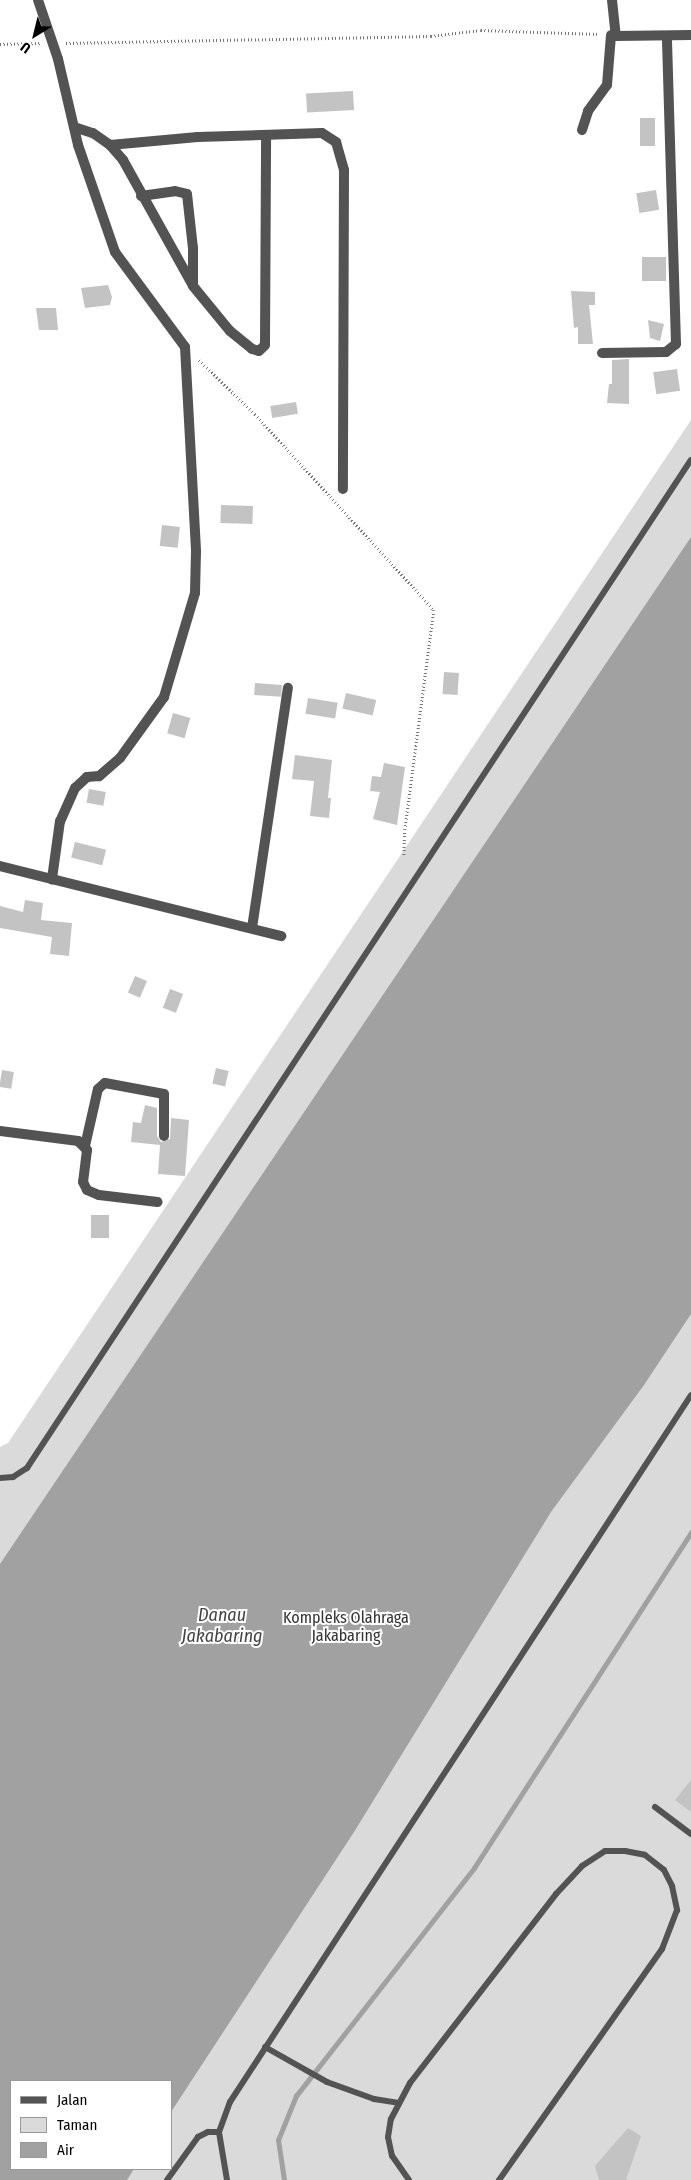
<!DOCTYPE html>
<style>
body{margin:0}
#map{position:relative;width:691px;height:2180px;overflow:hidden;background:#fff;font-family:"Fira Sans Condensed",sans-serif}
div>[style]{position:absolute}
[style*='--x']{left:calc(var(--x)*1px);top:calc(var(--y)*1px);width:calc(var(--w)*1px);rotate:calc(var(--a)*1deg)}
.green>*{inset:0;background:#dadada}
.water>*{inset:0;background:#a1a1a1}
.stream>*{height:4.5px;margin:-2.25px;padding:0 2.25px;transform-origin:2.25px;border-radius:2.25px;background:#a1a1a1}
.building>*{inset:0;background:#c3c3c3;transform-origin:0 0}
.path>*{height:2.5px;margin-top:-1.25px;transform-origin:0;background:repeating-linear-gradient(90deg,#757575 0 1px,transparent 0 3.5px)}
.service>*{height:6px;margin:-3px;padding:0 3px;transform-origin:3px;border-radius:3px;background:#535353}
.minor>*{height:10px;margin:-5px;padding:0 5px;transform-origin:5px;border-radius:5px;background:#535353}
span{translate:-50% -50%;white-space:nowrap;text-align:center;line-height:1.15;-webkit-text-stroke:4px #fff;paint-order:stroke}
.park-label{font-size:16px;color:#313131}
.water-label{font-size:18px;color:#424242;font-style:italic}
.legend{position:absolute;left:10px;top:2080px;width:162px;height:90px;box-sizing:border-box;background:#fff;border:1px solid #999;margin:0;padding:6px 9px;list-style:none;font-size:15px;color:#000}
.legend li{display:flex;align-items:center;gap:10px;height:25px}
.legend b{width:25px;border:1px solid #999}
.north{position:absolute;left:10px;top:10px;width:50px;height:50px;-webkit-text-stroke:4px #fff;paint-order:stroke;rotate:216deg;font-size:14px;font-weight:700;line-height:20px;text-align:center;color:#000}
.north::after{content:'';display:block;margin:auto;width:18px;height:22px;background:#000;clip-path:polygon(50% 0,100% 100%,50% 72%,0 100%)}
</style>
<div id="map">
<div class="green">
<i style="clip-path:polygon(evenodd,691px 420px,691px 2180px,0 2180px,0 1447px,8px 1443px,691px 420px,11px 2081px,171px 2081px,171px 2169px,11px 2169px,11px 2081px)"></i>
</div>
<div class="water">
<i style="clip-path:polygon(691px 537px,691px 1314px,644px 1385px,551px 1512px,354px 1832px,171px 2112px,171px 2081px,11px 2081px,11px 2169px,134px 2169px,127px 2180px,0 2180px,0 1564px)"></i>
</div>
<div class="stream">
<i style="--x:284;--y:2180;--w:40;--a:-98.5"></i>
<i style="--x:278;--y:2140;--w:48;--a:-67.8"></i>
<i style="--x:296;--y:2096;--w:289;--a:-52"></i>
<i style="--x:474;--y:1868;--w:400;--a:-57.1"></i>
</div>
<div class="building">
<i style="left:353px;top:91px;width:19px;height:47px;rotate:87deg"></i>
<i style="left:640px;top:118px;width:15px;height:28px"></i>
<i style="left:656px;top:190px;width:20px;height:20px;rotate:81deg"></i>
<i style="left:642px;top:257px;width:24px;height:24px"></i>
<i style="clip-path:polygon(108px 285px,112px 297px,110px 305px,85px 308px,81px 288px)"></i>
<i style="clip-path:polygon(571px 291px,595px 292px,595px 305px,589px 305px,593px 344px,578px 344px,578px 327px,574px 328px)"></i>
<i style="clip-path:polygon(36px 308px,56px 308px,58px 330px,39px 330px)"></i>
<i style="clip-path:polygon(648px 320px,664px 324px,660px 341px,650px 338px)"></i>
<i style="clip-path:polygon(629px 359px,629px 404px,607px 403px,609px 384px,612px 384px,612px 360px)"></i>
<i style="left:677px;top:369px;width:22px;height:24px;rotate:82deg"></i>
<i style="left:296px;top:402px;width:12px;height:26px;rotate:81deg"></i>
<i style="left:221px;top:505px;width:32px;height:18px;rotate:2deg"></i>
<i style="left:162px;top:525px;width:18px;height:21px;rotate:6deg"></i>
<i style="left:444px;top:672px;width:15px;height:22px;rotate:4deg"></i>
<i style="left:255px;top:683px;width:27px;height:12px;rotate:4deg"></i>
<i style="left:346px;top:693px;width:31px;height:16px;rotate:13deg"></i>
<i style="left:308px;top:698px;width:30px;height:16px;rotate:9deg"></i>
<i style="left:173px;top:713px;width:18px;height:21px;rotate:16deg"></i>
<i style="clip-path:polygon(295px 755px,332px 760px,328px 798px,331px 798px,329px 818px,310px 816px,314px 781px,292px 779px)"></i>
<i style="clip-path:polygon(384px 763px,405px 767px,397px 825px,373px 819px,380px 792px,370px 791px,372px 776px,381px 777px)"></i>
<i style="left:89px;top:789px;width:17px;height:14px;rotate:10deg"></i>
<i style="left:75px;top:842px;width:32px;height:16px;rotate:14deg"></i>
<i style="clip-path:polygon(25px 900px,43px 903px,41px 920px,72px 923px,69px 956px,50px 954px,52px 937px,0 928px,0 906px,23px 912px)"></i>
<i style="left:135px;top:976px;width:13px;height:18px;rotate:23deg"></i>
<i style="left:170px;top:989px;width:14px;height:20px;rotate:21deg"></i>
<i style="left:216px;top:1068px;width:13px;height:16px;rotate:13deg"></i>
<i style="left:2px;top:1070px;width:12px;height:17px;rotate:9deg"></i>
<i style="clip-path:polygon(145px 1105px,157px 1108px,157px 1136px,161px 1142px,170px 1139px,171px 1118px,189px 1120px,185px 1176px,158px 1174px,160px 1145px,131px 1142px,133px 1122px,141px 1123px)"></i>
<i style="left:91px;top:1215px;width:18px;height:23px"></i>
<i style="clip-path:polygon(691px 1780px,691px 1812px,675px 1800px)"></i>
<i style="clip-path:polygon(628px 2128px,641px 2136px,626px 2180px,599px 2180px,595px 2166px)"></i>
</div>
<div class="path">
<i style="--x:66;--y:43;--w:365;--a:-1.1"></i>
<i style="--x:431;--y:36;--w:50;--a:-6.8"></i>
<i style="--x:481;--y:30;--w:119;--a:1.9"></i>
<i style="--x:0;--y:44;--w:41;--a:-1.4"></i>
<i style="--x:199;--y:360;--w:78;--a:44"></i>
<i style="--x:255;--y:414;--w:265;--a:47.6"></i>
<i style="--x:434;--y:610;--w:221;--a:97.5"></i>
<i style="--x:405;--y:829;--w:27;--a:92"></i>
</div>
<div class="service">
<i style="--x:0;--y:1478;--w:13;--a:-4"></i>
<i style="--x:13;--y:1477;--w:17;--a:-33"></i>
<i style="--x:27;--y:1468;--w:1207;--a:-56.63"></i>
<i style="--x:655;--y:1807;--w:45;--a:36.9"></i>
<i style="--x:265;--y:2047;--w:71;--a:29.4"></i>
<i style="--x:327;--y:2082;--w:50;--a:19.9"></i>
<i style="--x:374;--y:2099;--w:25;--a:9"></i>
<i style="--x:167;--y:2180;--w:53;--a:-54.2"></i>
<i style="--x:198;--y:2137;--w:11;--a:-27"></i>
<i style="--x:208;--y:2132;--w:11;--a:0"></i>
<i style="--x:227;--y:2180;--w:49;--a:-99.5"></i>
<i style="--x:219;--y:2132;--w:32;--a:-70"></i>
<i style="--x:230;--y:2102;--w:844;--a:-56.89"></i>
<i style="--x:409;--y:2180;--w:29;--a:-125"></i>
<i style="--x:392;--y:2156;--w:19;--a:-102"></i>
<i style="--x:388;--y:2137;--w:18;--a:-81"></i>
<i style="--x:391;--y:2119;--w:41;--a:-62.2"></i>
<i style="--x:410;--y:2083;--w:239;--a:-52.3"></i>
<i style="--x:556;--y:1894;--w:38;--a:-47"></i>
<i style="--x:582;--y:1866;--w:27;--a:-33"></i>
<i style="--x:605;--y:1851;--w:20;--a:0"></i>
<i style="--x:625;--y:1851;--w:20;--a:11"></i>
<i style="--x:645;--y:1855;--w:24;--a:38"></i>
<i style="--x:664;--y:1870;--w:18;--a:63"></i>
<i style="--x:672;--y:1886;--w:25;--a:78"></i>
<i style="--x:677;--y:1910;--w:42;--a:111"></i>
<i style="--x:662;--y:1949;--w:283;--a:125.2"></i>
</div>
<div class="minor">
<i style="--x:38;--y:0;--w:62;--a:71.3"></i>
<i style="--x:58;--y:59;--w:88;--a:76.9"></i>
<i style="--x:78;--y:145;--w:113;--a:70.9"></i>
<i style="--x:115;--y:252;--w:118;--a:53.6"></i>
<i style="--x:185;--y:347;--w:205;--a:86.9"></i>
<i style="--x:196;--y:552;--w:41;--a:91.4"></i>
<i style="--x:195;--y:593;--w:109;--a:106.6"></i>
<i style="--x:164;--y:697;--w:75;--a:125.8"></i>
<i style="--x:120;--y:758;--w:28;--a:139"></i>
<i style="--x:99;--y:776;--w:12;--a:175"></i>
<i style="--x:87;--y:777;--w:16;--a:137"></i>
<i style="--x:75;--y:788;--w:36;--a:114"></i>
<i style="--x:60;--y:821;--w:59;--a:97.9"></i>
<i style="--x:612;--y:0;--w:36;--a:84"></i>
<i style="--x:616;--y:36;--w:75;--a:-0.8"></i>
<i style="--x:74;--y:127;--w:20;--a:18"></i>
<i style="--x:93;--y:133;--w:21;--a:35"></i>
<i style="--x:110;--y:145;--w:20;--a:49"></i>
<i style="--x:123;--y:160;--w:144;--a:60.9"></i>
<i style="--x:193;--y:286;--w:58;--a:50.6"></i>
<i style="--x:230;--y:331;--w:28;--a:39"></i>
<i style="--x:252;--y:349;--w:7;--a:16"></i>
<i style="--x:259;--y:351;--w:8;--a:-45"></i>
<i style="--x:265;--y:345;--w:209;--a:-89.7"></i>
<i style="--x:582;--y:130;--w:20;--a:-72"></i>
<i style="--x:588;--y:111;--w:32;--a:-54"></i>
<i style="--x:607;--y:85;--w:50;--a:-85.4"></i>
<i style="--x:110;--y:145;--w:88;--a:-5.2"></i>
<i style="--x:198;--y:137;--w:124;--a:-1.8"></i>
<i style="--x:322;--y:133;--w:17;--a:33"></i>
<i style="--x:336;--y:142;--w:29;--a:74"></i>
<i style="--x:344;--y:170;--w:319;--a:90.2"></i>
<i style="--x:141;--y:196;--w:34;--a:-8"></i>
<i style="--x:175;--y:191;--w:12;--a:14"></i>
<i style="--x:187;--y:194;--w:54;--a:83.7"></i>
<i style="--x:193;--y:248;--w:37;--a:90"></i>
<i style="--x:602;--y:353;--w:64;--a:-0.9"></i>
<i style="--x:666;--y:352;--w:13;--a:-39"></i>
<i style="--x:676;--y:344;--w:308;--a:-91.7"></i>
<i style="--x:0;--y:866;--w:290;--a:14"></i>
<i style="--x:252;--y:928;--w:243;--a:-81.5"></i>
<i style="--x:0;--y:1131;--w:79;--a:7.3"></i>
<i style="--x:78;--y:1141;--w:13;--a:45"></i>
<i style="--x:87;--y:1150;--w:32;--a:97"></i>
<i style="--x:83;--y:1182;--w:9;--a:63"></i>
<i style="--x:87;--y:1190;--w:13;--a:23"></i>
<i style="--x:99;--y:1195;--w:59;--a:6.8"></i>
<i style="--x:85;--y:1146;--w:58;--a:-77.2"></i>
<i style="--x:98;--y:1089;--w:9;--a:-41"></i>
<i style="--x:105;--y:1083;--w:60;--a:10.6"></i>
<i style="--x:164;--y:1094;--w:42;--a:90"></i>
</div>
<div class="park-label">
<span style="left:346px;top:1627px">Kompleks Olahraga<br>Jakabaring</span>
</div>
<div class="water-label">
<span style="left:222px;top:1626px">Danau<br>Jakabaring</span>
</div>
<ul class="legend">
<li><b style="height:6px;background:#535353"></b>Jalan</li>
<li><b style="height:14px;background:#dadada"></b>Taman</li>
<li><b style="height:14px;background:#a1a1a1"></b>Air</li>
</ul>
<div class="north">U</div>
</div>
